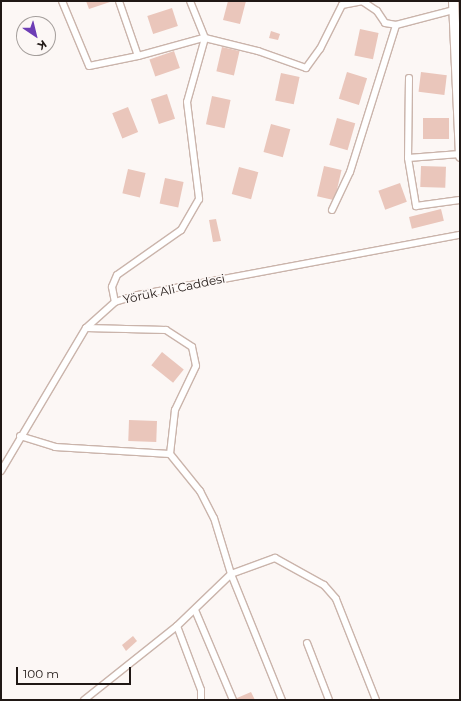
<!DOCTYPE html>
<meta charset="utf-8">
<style>
body{margin:0}
#map{position:relative;width:461px;height:701px;overflow:hidden;background:#fcf7f5;font-family:Montserrat,sans-serif}
div>[style]{position:absolute}
[style*='--x']{left:calc(var(--x)*1px);top:calc(var(--y)*1px);width:calc(var(--w)*1px);rotate:calc(var(--a)*1deg)}
.building>*{inset:0;background:#eac6bb;transform-origin:0 0}
.roads{filter:drop-shadow(1px 0 #cab4ab) drop-shadow(-1px 0 #cab4ab) drop-shadow(0 1px #cab4ab) drop-shadow(0 -1px #cab4ab)}
.street>*{height:6px;margin:-3px;padding:0 3px;transform-origin:3px;border-radius:3px;background:#fff}
.secondary>*{height:9px;margin:-4.5px;padding:0 4.5px;transform-origin:4.5px;border-radius:4.5px;background:#fff}
span{translate:-50% -50%;white-space:nowrap;text-align:center;line-height:1.15;-webkit-text-stroke:3.5px #fcf7f5;paint-order:stroke}
.street-label{font-size:12px;color:#201815}
.frame{position:absolute;inset:0;border:2px solid #201815;pointer-events:none}
.north{position:absolute;left:16px;top:16px;width:40px;height:40px;box-sizing:border-box;background:#fcf7f5;border:1px solid #a49e9b;border-radius:50%;rotate:145deg;font-size:11px;font-weight:700;line-height:16px;text-align:center;color:#201815}
.north::after{content:'';display:block;margin:auto;width:14px;height:18px;background:#6d3db5;clip-path:polygon(50% 0,100% 100%,50% 72%,0 100%)}
.scale{position:absolute;left:16px;top:667px;width:115px;height:18px;box-sizing:border-box;border:2px solid #201815;border-top:0;padding-left:5px;font-size:12px;line-height:14px;white-space:nowrap;color:#201815;-webkit-text-stroke:3px #fcf7f5;paint-order:stroke}
</style>
<div id="map">
<div class="building">
<i style="clip-path:polygon(86px 1px,110px 1px,110px 2px,89px 9px)"></i>
<i style="clip-path:polygon(228px 1px,246px 1px,240px 24px,223px 20px)"></i>
<i style="left:172px;top:8px;width:19px;height:26px;rotate:72deg"></i>
<i style="left:360px;top:29px;width:19px;height:27px;rotate:12deg"></i>
<i style="clip-path:polygon(271px 31px,280px 34px,278px 40px,269px 38px)"></i>
<i style="left:222px;top:47px;width:18px;height:25px;rotate:13deg"></i>
<i style="left:174px;top:51px;width:18px;height:26px;rotate:71deg"></i>
<i style="left:347px;top:72px;width:21px;height:28px;rotate:17deg"></i>
<i style="left:421px;top:72px;width:26px;height:20px;rotate:7deg"></i>
<i style="left:281px;top:73px;width:19px;height:28px;rotate:12deg"></i>
<i style="left:167px;top:94px;width:26px;height:17px;rotate:72deg"></i>
<i style="left:212px;top:96px;width:19px;height:29px;rotate:12deg"></i>
<i style="left:128px;top:107px;width:27px;height:17px;rotate:68deg"></i>
<i style="left:337px;top:118px;width:19px;height:28px;rotate:16deg"></i>
<i style="left:423px;top:118px;width:26px;height:21px"></i>
<i style="left:271px;top:124px;width:20px;height:29px;rotate:15deg"></i>
<i style="left:324px;top:166px;width:18px;height:31px;rotate:13deg"></i>
<i style="left:421px;top:166px;width:25px;height:21px;rotate:2deg"></i>
<i style="left:239px;top:167px;width:20px;height:28px;rotate:15deg"></i>
<i style="left:128px;top:169px;width:18px;height:25px;rotate:13deg"></i>
<i style="left:165px;top:178px;width:19px;height:26px;rotate:12deg"></i>
<i style="left:400px;top:183px;width:20px;height:23px;rotate:70deg"></i>
<i style="left:441px;top:209px;width:12px;height:33px;rotate:76deg"></i>
<i style="clip-path:polygon(216px 219px,221px 241px,213px 242px,209px 220px)"></i>
<i style="left:162px;top:352px;width:28px;height:17px;rotate:39deg"></i>
<i style="left:129px;top:420px;width:28px;height:21px;rotate:2deg"></i>
<i style="clip-path:polygon(133px 636px,137px 641px,126px 651px,122px 645px)"></i>
<i style="clip-path:polygon(251px 692px,255px 700px,237px 700px,237px 698px)"></i>
</div>
<div class="roads">
<div class="street">
<i style="--x:62;--y:1;--w:70;--a:67.4"></i>
<i style="--x:89;--y:66;--w:50;--a:-11.5"></i>
<i style="--x:138;--y:56;--w:58;--a:-109.1"></i>
<i style="--x:190;--y:1;--w:40;--a:68"></i>
<i style="--x:205;--y:38;--w:66;--a:105.7"></i>
<i style="--x:187;--y:102;--w:98;--a:82.9"></i>
<i style="--x:199;--y:199;--w:36;--a:120"></i>
<i style="--x:181;--y:230;--w:78;--a:144.9"></i>
<i style="--x:117;--y:275;--w:13;--a:113"></i>
<i style="--x:112;--y:287;--w:15;--a:79"></i>
<i style="--x:115;--y:302;--w:24;--a:-17"></i>
<i style="--x:138;--y:295;--w:328;--a:-10.6"></i>
<i style="--x:205;--y:38;--w:55;--a:13.8"></i>
<i style="--x:258;--y:51;--w:51;--a:19.5"></i>
<i style="--x:306;--y:68;--w:24;--a:-54"></i>
<i style="--x:320;--y:49;--w:49;--a:-63.4"></i>
<i style="--x:342;--y:5;--w:20;--a:-11"></i>
<i style="--x:362;--y:1;--w:18;--a:34"></i>
<i style="--x:377;--y:11;--w:14;--a:56"></i>
<i style="--x:385;--y:23;--w:11;--a:10"></i>
<i style="--x:396;--y:25;--w:59;--a:-14.7"></i>
<i style="--x:138;--y:56;--w:67;--a:-15.5"></i>
<i style="--x:409;--y:78;--w:80;--a:90.7"></i>
<i style="--x:408;--y:158;--w:49;--a:80.5"></i>
<i style="--x:416;--y:206;--w:44;--a:-7.8"></i>
<i style="--x:408;--y:158;--w:52;--a:-4.4"></i>
<i style="--x:332;--y:210;--w:42;--a:-64.7"></i>
<i style="--x:350;--y:172;--w:154;--a:-72.6"></i>
<i style="--x:86;--y:328;--w:80;--a:1.4"></i>
<i style="--x:166;--y:330;--w:31;--a:33"></i>
<i style="--x:192;--y:347;--w:19;--a:78"></i>
<i style="--x:196;--y:366;--w:49;--a:115.5"></i>
<i style="--x:175;--y:410;--w:44;--a:96.5"></i>
<i style="--x:170;--y:454;--w:48;--a:51"></i>
<i style="--x:200;--y:491;--w:30;--a:63"></i>
<i style="--x:214;--y:518;--w:59;--a:73.1"></i>
<i style="--x:231;--y:574;--w:136;--a:68"></i>
<i style="--x:20;--y:436;--w:37;--a:17"></i>
<i style="--x:55;--y:447;--w:115;--a:3.5"></i>
<i style="--x:1;--y:471;--w:166;--a:-59.3"></i>
<i style="--x:86;--y:328;--w:39;--a:-42"></i>
<i style="--x:195;--y:610;--w:98;--a:67.1"></i>
<i style="--x:177;--y:626;--w:68;--a:69.4"></i>
<i style="--x:201;--y:690;--w:10;--a:90"></i>
<i style="--x:307;--y:643;--w:61;--a:68.9"></i>
<i style="--x:84;--y:700;--w:119;--a:-38.5"></i>
<i style="--x:177;--y:626;--w:75;--a:-43.9"></i>
<i style="--x:231;--y:574;--w:47;--a:-20"></i>
<i style="--x:275;--y:558;--w:56;--a:28.9"></i>
<i style="--x:324;--y:585;--w:18;--a:49"></i>
<i style="--x:336;--y:599;--w:109;--a:68.4"></i>
</div>
<div class="secondary">
<i style="--x:453;--y:1;--w:155;--a:87.4"></i>
</div>
</div>
<div class="street-label">
<span style="left:174px;top:289px;rotate:-12deg">Yörük Ali Caddesi</span>
</div>
<div class="frame"></div>
<div class="north">K</div>
<div class="scale">100 m</div>
</div>
